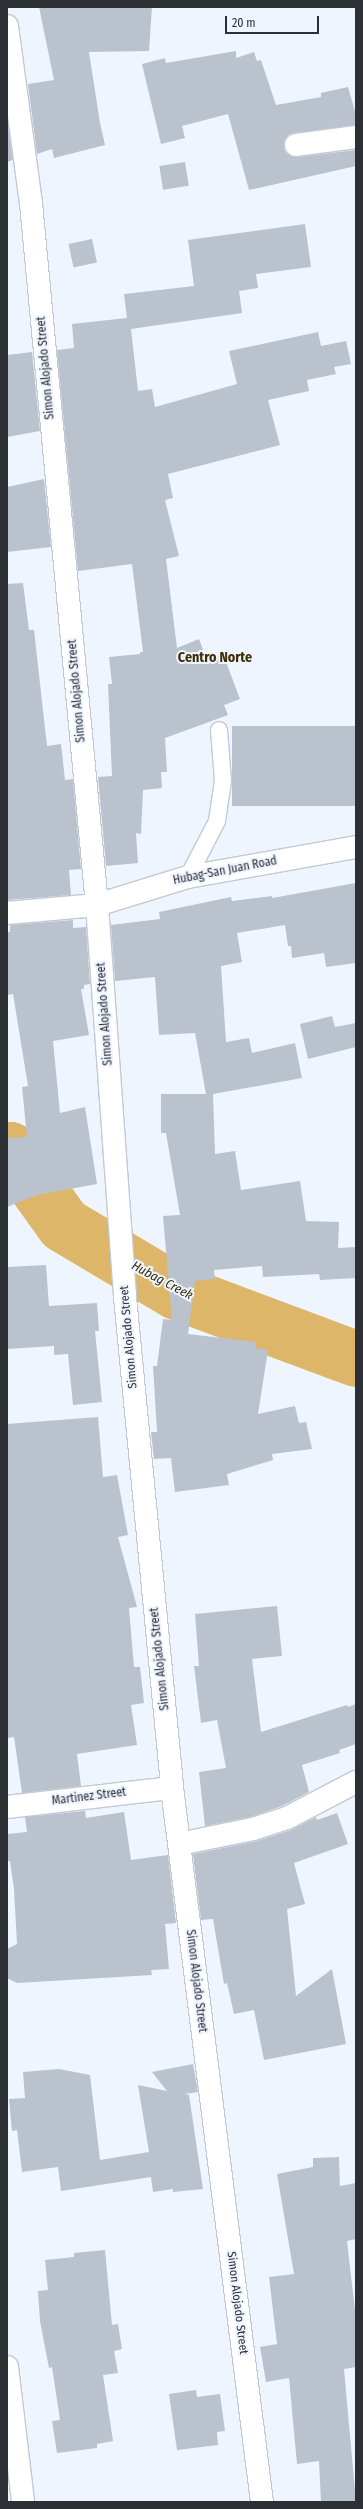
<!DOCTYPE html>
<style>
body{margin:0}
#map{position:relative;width:363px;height:2509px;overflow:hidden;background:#eef5ff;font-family:"Fira Sans Condensed",sans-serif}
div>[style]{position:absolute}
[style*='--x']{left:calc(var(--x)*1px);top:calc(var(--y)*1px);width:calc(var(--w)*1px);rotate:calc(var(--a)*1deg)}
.river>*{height:56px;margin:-28px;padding:0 28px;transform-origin:28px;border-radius:28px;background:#deb669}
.building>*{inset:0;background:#bac2ce;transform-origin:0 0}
.roads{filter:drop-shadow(1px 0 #c1c9d5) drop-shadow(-1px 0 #c1c9d5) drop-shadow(0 1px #c1c9d5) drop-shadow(0 -1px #c1c9d5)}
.lane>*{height:16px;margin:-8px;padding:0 8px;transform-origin:8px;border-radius:8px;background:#fff}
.street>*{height:22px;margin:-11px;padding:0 11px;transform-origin:11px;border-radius:11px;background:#fff}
.secondary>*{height:22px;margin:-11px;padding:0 11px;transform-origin:11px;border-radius:11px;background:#fff}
.primary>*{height:22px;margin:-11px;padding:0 11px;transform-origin:11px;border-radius:11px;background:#fff}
span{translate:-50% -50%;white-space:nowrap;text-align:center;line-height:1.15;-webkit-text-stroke:4px #eef5ff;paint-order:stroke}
.street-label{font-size:12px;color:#2c2f33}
.water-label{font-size:13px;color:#3c2c09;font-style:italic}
.quarter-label{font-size:14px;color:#3f2d04;font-weight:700}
.frame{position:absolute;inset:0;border:8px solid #2c2f33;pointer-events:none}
.scale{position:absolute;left:225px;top:16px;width:94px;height:18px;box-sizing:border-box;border:2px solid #2c2f33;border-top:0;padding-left:5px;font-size:12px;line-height:14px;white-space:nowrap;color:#2c2f33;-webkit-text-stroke:3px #eef5ff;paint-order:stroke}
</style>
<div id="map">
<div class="river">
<i style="--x:7;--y:1150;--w:3;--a:0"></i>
<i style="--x:10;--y:1150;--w:92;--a:54.2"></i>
<i style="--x:64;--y:1225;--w:131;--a:30.7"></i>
<i style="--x:177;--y:1292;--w:191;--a:20.5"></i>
</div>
<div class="building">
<i style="clip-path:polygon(39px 7px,152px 7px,149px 51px,89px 52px,100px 123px,105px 145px,54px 158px,52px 149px,37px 154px,28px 84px,54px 80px)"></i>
<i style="clip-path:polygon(236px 51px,236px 58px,254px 52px,257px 61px,261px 60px,276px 105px,321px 97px,321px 93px,348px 87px,356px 115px,356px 125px,294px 133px,288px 135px,284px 146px,286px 153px,297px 157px,356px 150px,356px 166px,249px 190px,228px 114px,182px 126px,185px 138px,161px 144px,142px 64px,165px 58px,166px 63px)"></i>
<i style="clip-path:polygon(7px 119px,13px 160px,7px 162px)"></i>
<i style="left:185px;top:162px;width:24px;height:26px;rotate:81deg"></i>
<i style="clip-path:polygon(305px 224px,311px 267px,256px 274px,258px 288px,239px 291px,242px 313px,131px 329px,138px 391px,152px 389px,155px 407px,237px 384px,229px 351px,318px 332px,321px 346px,346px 341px,351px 364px,334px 367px,336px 374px,307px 380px,309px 391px,268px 400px,280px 445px,168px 474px,173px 498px,165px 500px,179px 556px,166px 559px,177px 648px,199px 639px,207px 660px,223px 654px,240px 699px,224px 705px,228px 715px,165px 738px,167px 772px,161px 772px,162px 788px,143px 790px,141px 834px,136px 833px,138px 863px,106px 866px,98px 777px,112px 776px,108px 684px,112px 684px,109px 657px,140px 654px,140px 652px,143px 652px,132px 564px,78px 571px,57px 350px,74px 348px,72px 324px,127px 318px,124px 294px,194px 286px,188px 240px)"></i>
<i style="left:92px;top:239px;width:24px;height:24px;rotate:78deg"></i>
<i style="clip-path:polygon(32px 352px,40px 431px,7px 437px,7px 355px)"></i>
<i style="clip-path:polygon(44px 479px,51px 547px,7px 552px,7px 487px)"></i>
<i style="clip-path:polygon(23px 583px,29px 630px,34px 630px,47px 746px,61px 744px,65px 780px,73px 779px,81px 869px,69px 870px,71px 895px,8px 900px,7px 584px)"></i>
<i style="left:356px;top:726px;width:80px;height:124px;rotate:90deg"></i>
<i style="clip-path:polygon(356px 883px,356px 963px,326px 967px,324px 953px,292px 958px,291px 946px,288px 946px,285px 925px,237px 933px,242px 962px,221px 966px,226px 1042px,249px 1038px,252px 1053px,295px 1043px,302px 1078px,213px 1094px,215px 1154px,235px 1151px,241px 1190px,300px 1181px,306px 1221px,339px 1222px,338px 1248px,356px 1247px,356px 1278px,320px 1280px,319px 1274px,263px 1277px,262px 1266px,214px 1270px,215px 1279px,195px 1281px,188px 1334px,256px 1342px,255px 1348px,268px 1350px,258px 1414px,295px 1406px,299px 1423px,306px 1422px,312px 1449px,272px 1454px,273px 1460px,227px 1474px,229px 1485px,175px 1492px,171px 1458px,154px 1459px,151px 1432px,157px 1432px,153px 1366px,157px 1366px,163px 1319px,172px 1320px,163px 1216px,180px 1215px,166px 1133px,161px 1133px,161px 1094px,206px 1094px,195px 1033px,159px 1035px,155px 977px,115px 981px,111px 925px,160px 919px,159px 912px,231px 897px,232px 901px,272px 896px,272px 898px)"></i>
<i style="clip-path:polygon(73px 920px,73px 928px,86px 927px,90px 984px,84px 985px,84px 989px,81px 989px,89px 1035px,53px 1041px,60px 1113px,85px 1107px,97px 1184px,37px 1195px,7px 1207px,7px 1138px,27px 1137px,22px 1087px,28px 1086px,13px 994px,7px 995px,7px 932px,10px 932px,10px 925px)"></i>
<i style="clip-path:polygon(332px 1016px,335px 1027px,356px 1023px,356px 1047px,308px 1059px,300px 1024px)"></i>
<i style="clip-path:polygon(46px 1265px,49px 1306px,97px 1303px,99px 1331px,95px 1331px,102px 1402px,73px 1405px,68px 1354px,54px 1355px,54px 1346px,7px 1349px,7px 1267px)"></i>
<i style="clip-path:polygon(98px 1417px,103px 1477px,117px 1475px,128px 1535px,118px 1537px,137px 1607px,129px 1608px,134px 1667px,140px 1667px,144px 1703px,131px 1705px,137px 1745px,77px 1754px,81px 1786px,22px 1793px,14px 1737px,7px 1738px,7px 1424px)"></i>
<i style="clip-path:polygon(277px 1606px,282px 1656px,252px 1659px,261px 1732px,347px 1705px,348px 1707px,356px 1704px,356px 1744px,339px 1750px,340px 1753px,302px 1765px,309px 1792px,282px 1806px,250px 1817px,205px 1826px,199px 1772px,226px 1768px,217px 1720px,201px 1723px,194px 1666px,199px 1666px,195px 1614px)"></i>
<i style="clip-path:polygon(85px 1811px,86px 1818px,124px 1812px,131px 1860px,168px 1855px,176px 1923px,165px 1924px,169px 1969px,151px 1970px,152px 1975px,17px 1983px,7px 1978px,7px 1949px,17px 1944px,14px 1889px,10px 1861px,7px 1861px,7px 1834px,27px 1832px,25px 1817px)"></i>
<i style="clip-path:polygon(337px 1813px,348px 1844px,294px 1863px,305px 1904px,287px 1909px,296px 1996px,332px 1969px,346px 2044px,264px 2060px,254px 2010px,234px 2014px,227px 1983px,224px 1984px,213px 1919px,201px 1920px,193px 1854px,257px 1841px,291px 1830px,316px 1817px,317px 1820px)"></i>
<i style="clip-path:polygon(193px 2064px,198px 2092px,185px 2094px,189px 2095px,203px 2189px,173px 2192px,173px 2189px,153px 2192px,151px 2177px,61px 2191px,58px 2167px,22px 2172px,17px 2130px,12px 2131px,9px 2099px,25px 2098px,23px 2072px,59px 2069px,90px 2075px,100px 2160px,149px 2152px,138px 2085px,167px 2091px,152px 2072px)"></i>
<i style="clip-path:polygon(339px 2157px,340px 2186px,356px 2183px,356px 2239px,347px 2241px,356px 2319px,356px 2367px,344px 2369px,356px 2502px,321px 2502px,319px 2461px,297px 2464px,289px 2378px,266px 2382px,260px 2347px,277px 2344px,269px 2277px,294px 2274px,277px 2174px,313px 2167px,313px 2158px)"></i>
<i style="clip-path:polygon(105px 2250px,112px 2325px,118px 2324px,122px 2349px,114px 2351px,118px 2373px,103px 2375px,113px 2441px,97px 2444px,97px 2448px,57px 2453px,52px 2421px,60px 2420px,52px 2367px,49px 2368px,40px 2321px,38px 2291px,48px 2290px,45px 2260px,74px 2257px,74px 2253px)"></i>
<i style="clip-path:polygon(196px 2390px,197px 2397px,220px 2394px,225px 2431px,217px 2432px,218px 2445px,177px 2450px,169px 2394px)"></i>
</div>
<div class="roads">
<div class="lane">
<i style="--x:188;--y:877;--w:63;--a:-62.6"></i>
<i style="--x:217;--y:821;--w:40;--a:-81.5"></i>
<i style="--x:223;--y:781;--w:51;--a:-94.5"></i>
</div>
<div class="street">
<i style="--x:7;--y:26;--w:179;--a:82.3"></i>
<i style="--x:31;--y:203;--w:705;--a:84.63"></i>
<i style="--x:97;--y:905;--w:393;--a:85.9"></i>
<i style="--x:125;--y:1297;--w:493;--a:84.5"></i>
<i style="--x:172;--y:1788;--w:720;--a:82.82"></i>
<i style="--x:296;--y:145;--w:61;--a:-7.6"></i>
<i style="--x:97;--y:905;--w:95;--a:-17.1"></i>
<i style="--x:188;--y:877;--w:171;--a:-10.1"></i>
<i style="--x:7;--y:1807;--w:166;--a:-6.6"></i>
<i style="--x:179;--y:1844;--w:76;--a:-11.5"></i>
<i style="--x:253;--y:1829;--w:36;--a:-18"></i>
<i style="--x:287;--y:1818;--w:78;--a:-27.6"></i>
</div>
<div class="secondary">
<i style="--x:7;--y:913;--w:90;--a:-5.1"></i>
</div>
<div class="primary">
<i style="--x:7;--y:2367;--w:136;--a:83.2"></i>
</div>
</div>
<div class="street-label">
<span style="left:46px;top:368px;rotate:-95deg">Simon Alojado Street</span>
<span style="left:77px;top:691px;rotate:-95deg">Simon Alojado Street</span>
<span style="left:225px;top:871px;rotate:-11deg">Hubag-San Juan Road</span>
<span style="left:105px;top:1014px;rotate:-94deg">Simon Alojado Street</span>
<span style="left:129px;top:1337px;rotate:-95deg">Simon Alojado Street</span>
<span style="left:160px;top:1659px;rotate:-96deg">Simon Alojado Street</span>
<span style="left:89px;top:1797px;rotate:-7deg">Martinez Street</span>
<span style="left:196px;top:1981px;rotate:83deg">Simon Alojado Street</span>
<span style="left:237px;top:2303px;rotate:83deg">Simon Alojado Street</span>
</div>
<div class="water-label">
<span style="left:162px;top:1281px;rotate:28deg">Hubag Creek</span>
</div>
<div class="quarter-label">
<span style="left:215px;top:658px">Centro Norte</span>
</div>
<div class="frame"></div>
<div class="scale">20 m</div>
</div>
